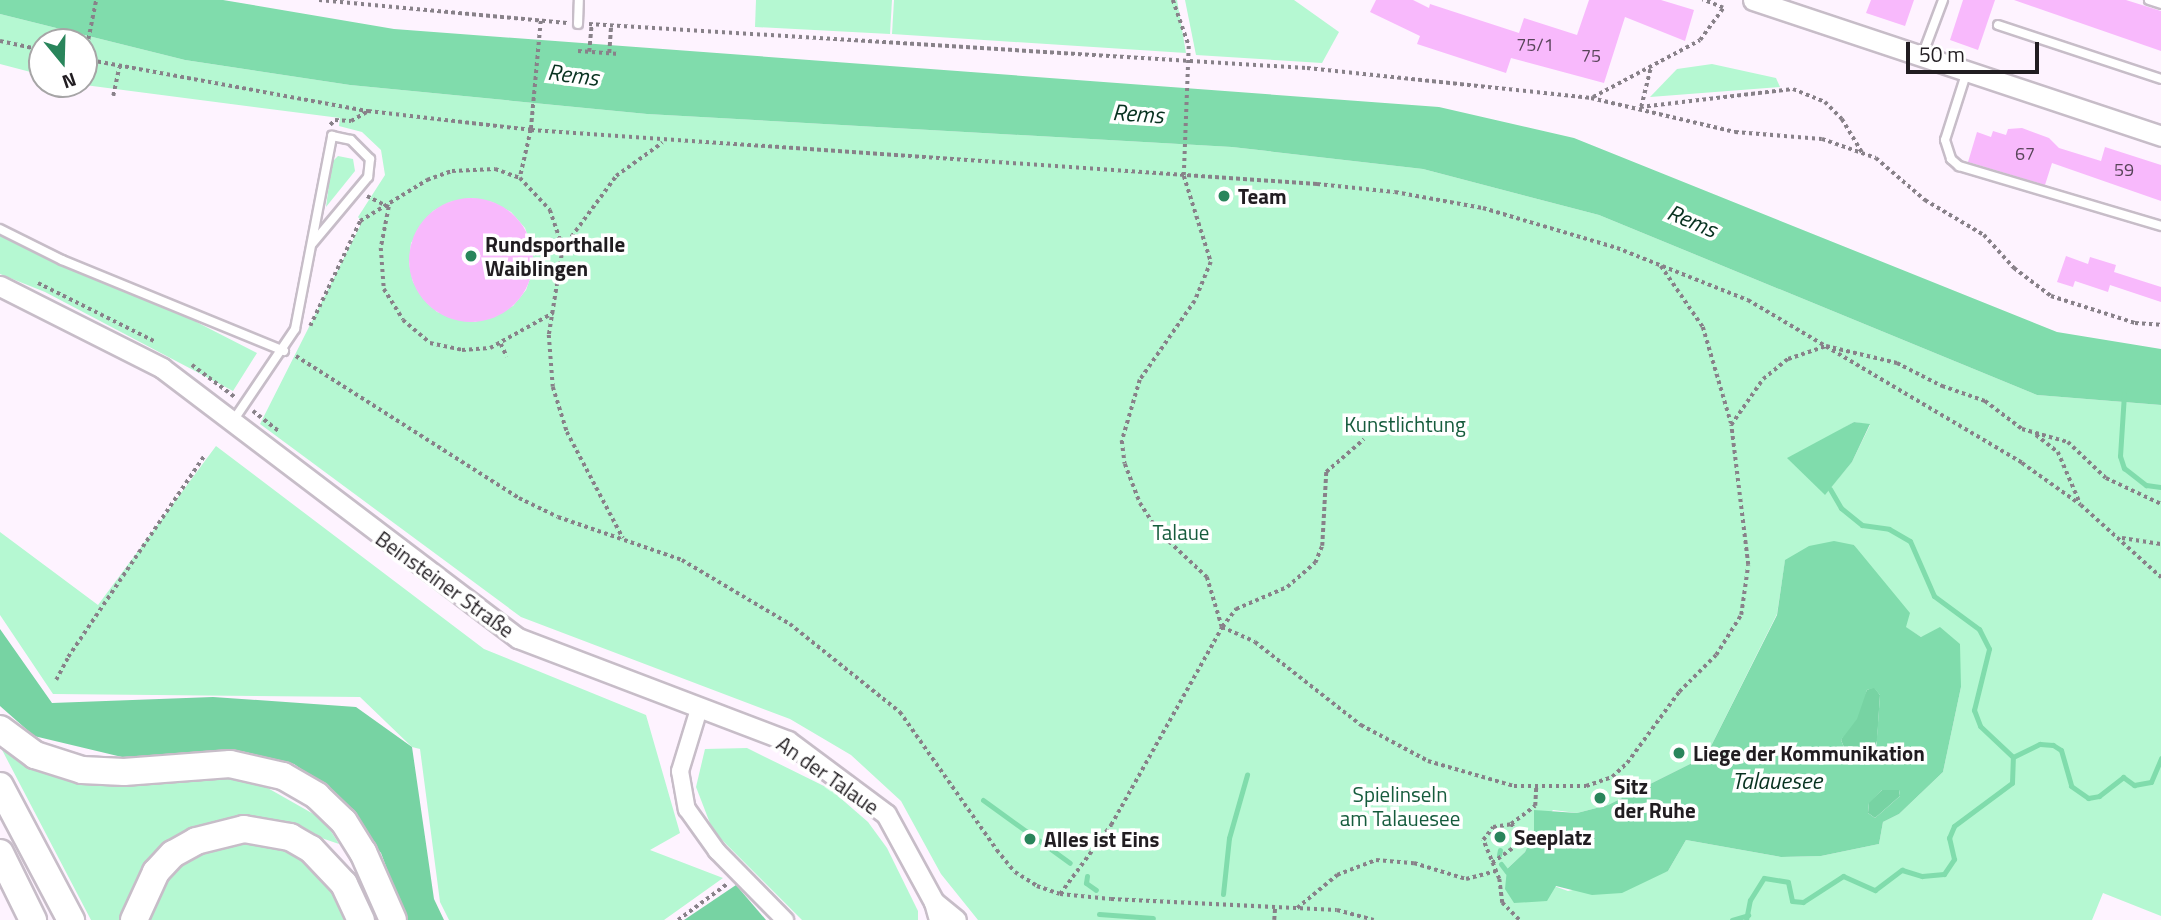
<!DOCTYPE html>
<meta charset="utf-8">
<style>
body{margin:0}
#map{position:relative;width:2161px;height:920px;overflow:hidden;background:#fef3ff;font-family:"Titillium Web",sans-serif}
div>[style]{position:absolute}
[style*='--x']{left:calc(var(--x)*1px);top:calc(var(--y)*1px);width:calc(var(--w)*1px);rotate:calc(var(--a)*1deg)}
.green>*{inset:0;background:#b5f8d2}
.forest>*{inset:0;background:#77d3a3}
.water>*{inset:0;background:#80dcac}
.stream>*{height:5px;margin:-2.5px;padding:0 2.5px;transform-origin:2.5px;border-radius:2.5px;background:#80dcac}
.building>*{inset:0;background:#f8b9fc}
.round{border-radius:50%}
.path>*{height:3.5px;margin-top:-1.75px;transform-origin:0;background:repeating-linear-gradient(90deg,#888189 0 3.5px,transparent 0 7px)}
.roads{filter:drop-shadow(2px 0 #c7bdc8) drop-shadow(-2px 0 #c7bdc8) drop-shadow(0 2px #c7bdc8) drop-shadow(0 -2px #c7bdc8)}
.service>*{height:8px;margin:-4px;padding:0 4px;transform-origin:4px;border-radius:4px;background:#fff}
.minor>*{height:16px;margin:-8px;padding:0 8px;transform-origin:8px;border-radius:8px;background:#fff}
.tertiary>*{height:19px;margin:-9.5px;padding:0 9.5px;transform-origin:9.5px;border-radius:9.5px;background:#fff}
.trunk>*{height:26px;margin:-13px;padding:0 13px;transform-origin:13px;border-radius:13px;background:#fff}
.dots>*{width:19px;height:19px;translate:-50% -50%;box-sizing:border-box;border:4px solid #fff;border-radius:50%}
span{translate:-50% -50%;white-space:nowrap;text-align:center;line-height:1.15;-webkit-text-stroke:7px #fff;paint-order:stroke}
.number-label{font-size:18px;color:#574458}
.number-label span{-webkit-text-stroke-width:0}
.poi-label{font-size:21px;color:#211d21;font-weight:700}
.left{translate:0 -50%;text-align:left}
.park-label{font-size:21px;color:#165c3d}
.street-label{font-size:21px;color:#211d21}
.water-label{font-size:23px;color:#083220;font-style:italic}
.north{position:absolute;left:28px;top:28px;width:70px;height:70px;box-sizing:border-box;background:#fff;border:2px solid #a6a5a6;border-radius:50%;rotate:161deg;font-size:19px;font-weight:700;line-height:28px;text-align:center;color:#211d21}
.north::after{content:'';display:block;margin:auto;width:24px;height:32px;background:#29855b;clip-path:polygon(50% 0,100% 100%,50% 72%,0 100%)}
.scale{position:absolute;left:1906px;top:42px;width:133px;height:32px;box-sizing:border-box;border:4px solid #211d21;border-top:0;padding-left:9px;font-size:21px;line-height:24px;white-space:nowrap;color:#211d21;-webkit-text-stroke:5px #fff;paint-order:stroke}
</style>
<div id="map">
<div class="green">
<i style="clip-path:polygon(756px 0,892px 0,890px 34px,755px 27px)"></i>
<i style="clip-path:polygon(894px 0,1177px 0,1186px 53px,892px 34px)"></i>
<i style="clip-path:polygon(1185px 0,1294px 0,1339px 32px,1322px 63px,1196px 55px)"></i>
<i style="clip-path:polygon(evenodd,0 14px,185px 60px,350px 85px,647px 114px,1232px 147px,1423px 169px,1599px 215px,2037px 395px,2161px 405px,2161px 916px,2103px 893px,2092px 920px,978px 920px,941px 874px,901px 801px,851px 755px,790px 719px,521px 617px,260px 424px,362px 222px,358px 217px,385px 175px,381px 150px,362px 132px,339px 126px,340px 118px,77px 84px,84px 84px,84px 42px,42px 42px,42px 75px,0 64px,0 14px,471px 198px,492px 202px,511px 212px,525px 228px,532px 248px,533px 270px,526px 290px,513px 306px,475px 322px,437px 312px,413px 282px,409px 263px,411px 243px,433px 211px,450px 202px,471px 198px,0 14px,1854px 422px,1870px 425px,1852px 462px,1825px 494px,1830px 436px,1854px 422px,0 14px,1854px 545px,1905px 627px,1921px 637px,1930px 635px,1961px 687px,1943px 772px,1899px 814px,1883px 822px,1879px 844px,1821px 856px,1781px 857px,1686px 840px,1668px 871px,1568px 891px,1507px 869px,1525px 852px,1534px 832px,1553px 810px,1577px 813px,1608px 805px,1706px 756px,1777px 614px,1785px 561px,1854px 545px)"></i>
<i style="clip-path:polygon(1712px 64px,1776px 78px,1780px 87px,1650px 97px,1677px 69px)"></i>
<i style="clip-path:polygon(338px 156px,353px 159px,355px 171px,326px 207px,332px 162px)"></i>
<i style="clip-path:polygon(0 231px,169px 308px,257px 353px,233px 391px,45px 292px,0 274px)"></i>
<i style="clip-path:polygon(216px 446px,484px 649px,646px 715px,680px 833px,650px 850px,723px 878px,664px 920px,449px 920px,440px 902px,420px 749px,412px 747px,360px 697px,53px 694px,0 615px,0 532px,98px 605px)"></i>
<i style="clip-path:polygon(0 746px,20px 759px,243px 774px,324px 820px,339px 844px,260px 817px,199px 831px,125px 920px,91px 920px)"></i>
<i style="clip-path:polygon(747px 748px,830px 789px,868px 822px,887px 848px,918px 911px,918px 920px,802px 920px,713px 831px,696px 787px,705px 749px)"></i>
<i style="clip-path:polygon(225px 840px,283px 844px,329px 884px,344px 920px,143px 920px,174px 865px)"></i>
</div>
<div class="forest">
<i style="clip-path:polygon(0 629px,52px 703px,213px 697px,356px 707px,412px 747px,434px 899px,444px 920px,406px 920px,381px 853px,331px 790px,294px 764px,241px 751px,122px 757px,34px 736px,0 706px)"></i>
<i style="clip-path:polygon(1874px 687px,1880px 695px,1877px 741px,1870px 757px,1859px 760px,1848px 757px,1841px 740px,1867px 690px)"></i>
<i style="clip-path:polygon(1882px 790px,1899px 790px,1900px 796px,1875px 818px,1868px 813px,1869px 802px)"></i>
<i style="clip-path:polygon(736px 885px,766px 920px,684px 920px)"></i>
</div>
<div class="water">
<i style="clip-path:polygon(0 0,223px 0,394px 29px,1439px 107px,1574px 138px,2057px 332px,2161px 349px,2161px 405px,2037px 395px,1599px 215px,1423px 169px,1232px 147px,647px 114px,350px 85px,185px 60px,0 14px)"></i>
<i style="clip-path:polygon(1854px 422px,1870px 424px,1852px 462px,1825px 495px,1787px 458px)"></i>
<i style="clip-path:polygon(evenodd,1834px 541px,1854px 545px,1910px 613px,1906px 627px,1921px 637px,1940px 627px,1960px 644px,1961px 687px,1943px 772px,1899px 814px,1883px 822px,1879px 844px,1821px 856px,1781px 857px,1686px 840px,1668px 871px,1622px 893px,1592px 895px,1556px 886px,1547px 901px,1514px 903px,1505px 889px,1507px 869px,1525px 852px,1534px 832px,1534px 810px,1577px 813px,1608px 805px,1706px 756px,1777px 615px,1785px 560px,1809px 546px,1834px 541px,1874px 688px,1880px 695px,1876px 750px,1859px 760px,1848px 757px,1841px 740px,1857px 719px,1867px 690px,1874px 688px,1834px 541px,1882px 790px,1899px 790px,1900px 796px,1875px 818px,1868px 813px,1869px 803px,1882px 790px)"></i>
</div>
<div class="stream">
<i style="--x:2124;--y:394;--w:62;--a:93.7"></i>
<i style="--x:2120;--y:456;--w:13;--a:72"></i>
<i style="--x:2124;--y:468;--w:28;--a:38"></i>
<i style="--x:2146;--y:485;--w:15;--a:8"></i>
<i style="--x:1830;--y:489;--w:22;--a:60"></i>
<i style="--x:1841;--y:508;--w:27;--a:39"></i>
<i style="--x:1862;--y:525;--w:27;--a:8"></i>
<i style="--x:1889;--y:529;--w:24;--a:30"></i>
<i style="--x:1910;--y:541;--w:60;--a:66.4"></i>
<i style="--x:1934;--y:596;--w:56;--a:36.3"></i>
<i style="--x:1979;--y:629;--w:22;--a:63"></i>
<i style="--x:1989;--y:649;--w:63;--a:103.8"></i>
<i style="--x:1974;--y:710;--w:17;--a:69"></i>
<i style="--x:1980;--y:726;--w:45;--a:43.2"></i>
<i style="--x:2013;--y:757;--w:30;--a:-26"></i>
<i style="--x:2040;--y:744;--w:13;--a:4"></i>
<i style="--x:2053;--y:745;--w:9;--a:32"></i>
<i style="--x:2061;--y:750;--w:37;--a:74"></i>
<i style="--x:2071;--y:786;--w:21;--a:35"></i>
<i style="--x:2088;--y:798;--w:11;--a:-10"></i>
<i style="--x:2099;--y:796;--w:31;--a:-38"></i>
<i style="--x:2123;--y:777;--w:14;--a:36"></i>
<i style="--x:2134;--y:785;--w:17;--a:-10"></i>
<i style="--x:2151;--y:782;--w:26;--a:-67"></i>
<i style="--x:983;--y:800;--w:107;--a:35.9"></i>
<i style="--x:1499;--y:855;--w:5;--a:-79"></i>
<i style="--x:1501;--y:864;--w:10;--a:53"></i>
<i style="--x:1087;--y:876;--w:7;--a:98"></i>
<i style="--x:1086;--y:883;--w:12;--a:35"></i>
<i style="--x:1223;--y:894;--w:56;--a:-83.9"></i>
<i style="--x:1229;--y:838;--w:66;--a:-74.1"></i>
<i style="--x:1099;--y:914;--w:54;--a:4.2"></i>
<i style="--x:1732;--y:920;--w:17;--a:-17"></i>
<i style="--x:1746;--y:920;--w:20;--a:-79"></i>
<i style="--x:1750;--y:900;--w:26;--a:-58"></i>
<i style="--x:1764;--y:878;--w:24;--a:9"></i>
<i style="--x:1788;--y:882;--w:19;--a:78"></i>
<i style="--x:1792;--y:901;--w:11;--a:5"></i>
<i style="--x:1803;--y:902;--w:48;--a:-33"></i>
<i style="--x:1843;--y:876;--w:35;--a:24"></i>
<i style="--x:1875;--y:890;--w:34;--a:-37"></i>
<i style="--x:1902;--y:870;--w:21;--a:17"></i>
<i style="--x:1922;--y:876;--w:22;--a:-5"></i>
<i style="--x:1944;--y:874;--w:18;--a:-56"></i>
<i style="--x:1954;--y:859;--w:22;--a:-103"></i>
<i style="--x:1949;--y:838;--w:13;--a:-67"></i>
<i style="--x:1954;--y:826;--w:72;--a:-36.6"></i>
<i style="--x:2012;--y:783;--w:26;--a:-88"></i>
</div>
<div class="building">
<i style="clip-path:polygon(1376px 0,1413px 0,1429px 8px,1430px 4px,1519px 33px,1524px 18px,1577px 35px,1589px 0,1661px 0,1694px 10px,1685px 41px,1625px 17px,1604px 83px,1511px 58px,1506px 73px,1417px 44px,1420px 36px,1370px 12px)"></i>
<i style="clip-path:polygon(1871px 0,1914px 0,1905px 26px,1866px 13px)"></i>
<i style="clip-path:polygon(1963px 0,1995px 0,1978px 50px,1950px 40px)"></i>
<i style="clip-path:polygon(2014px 0,2126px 0,2161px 11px,2161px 51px)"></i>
<i style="clip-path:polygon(2022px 128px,2049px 138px,2059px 148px,2101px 161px,2105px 147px,2161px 165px,2161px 201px,2052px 163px,2045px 185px,1968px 162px,1977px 132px,1991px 137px,1993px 131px,2006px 135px,2008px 129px)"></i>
<i class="round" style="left:409px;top:198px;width:124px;height:124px"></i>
<i style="clip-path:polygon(2066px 256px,2088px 264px,2090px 257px,2116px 265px,2114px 272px,2161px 287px,2161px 302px,2110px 285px,2108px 292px,2075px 281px,2073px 287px,2057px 282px)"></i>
</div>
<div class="path">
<i style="--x:319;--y:0;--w:249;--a:5.3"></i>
<i style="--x:1173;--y:0;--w:49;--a:70.8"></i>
<i style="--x:1189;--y:46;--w:130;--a:92.2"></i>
<i style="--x:1184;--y:176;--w:90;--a:72.6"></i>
<i style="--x:1211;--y:262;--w:42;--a:112.3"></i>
<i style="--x:1195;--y:301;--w:96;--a:124.8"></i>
<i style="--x:1140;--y:380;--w:64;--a:106.4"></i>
<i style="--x:1122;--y:441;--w:23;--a:83"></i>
<i style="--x:1125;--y:464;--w:42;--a:69"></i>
<i style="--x:1140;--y:503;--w:35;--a:57"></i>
<i style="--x:1159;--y:532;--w:66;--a:43.2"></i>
<i style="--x:1207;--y:577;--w:52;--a:73.3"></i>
<i style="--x:541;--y:21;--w:109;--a:95.2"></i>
<i style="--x:531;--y:130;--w:49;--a:102.9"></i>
<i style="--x:520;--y:178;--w:44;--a:46.8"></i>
<i style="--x:550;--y:210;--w:40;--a:71.1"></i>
<i style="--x:563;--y:248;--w:88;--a:99.1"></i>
<i style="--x:549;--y:335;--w:52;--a:85.6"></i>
<i style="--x:553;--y:387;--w:47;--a:72.7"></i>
<i style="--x:567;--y:432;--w:120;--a:62.2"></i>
<i style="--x:589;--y:24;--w:719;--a:3.51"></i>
<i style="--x:1307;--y:68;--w:286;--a:6"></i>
<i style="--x:1591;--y:98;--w:148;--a:13.3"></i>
<i style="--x:1735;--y:132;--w:87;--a:4.6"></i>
<i style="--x:1822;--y:139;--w:57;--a:19.4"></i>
<i style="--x:1876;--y:158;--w:65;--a:40.6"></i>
<i style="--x:1925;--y:200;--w:69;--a:30.7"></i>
<i style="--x:1984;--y:235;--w:45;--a:47.7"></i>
<i style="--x:2014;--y:268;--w:46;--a:37.1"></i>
<i style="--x:2051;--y:296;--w:88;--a:17.8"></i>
<i style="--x:2135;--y:323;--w:26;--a:4"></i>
<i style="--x:0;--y:41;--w:43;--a:12.1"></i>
<i style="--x:578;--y:51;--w:41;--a:4.2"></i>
<i style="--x:589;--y:52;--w:25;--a:-85"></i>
<i style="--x:609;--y:53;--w:27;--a:-86"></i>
<i style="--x:84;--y:59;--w:289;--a:10.4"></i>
<i style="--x:368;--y:111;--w:164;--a:6.6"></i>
<i style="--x:531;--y:130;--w:788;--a:3.93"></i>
<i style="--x:1317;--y:184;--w:78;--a:5.9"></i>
<i style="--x:1395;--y:192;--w:89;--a:10.3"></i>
<i style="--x:1483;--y:208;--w:140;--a:16.6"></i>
<i style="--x:1617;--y:248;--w:141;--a:21.7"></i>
<i style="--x:1748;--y:300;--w:319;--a:30.7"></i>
<i style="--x:2022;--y:463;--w:72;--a:35.4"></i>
<i style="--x:2081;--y:505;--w:108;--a:42"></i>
<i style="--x:84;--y:60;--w:61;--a:-78.7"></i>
<i style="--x:78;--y:92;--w:8;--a:-76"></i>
<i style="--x:113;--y:96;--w:29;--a:-78"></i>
<i style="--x:1593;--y:97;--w:121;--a:-28"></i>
<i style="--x:1700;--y:40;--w:39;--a:-54"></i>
<i style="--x:1723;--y:8;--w:22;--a:-158"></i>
<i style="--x:1640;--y:107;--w:154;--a:-6.7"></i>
<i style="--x:1793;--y:89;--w:35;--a:22"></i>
<i style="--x:1825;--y:102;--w:24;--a:45"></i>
<i style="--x:1842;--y:119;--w:39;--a:59"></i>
<i style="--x:1641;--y:107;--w:42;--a:-76.3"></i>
<i style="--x:330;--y:125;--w:7;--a:-45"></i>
<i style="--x:335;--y:120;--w:16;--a:4"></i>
<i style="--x:351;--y:121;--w:20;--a:-30"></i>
<i style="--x:367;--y:196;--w:25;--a:27"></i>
<i style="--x:389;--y:207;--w:42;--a:101"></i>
<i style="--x:381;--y:248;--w:41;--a:85.8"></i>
<i style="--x:384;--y:289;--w:36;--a:58"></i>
<i style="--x:403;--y:320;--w:35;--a:40"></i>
<i style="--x:430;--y:343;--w:33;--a:12"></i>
<i style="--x:462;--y:350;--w:28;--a:-4"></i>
<i style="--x:490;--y:348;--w:72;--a:-29.1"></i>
<i style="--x:563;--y:248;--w:89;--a:-53.6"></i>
<i style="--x:616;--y:176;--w:57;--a:-35.7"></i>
<i style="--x:1661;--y:266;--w:74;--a:55.5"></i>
<i style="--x:1703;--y:327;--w:100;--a:73.7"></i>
<i style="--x:38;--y:283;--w:132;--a:26.6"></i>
<i style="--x:310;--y:326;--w:116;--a:-64.5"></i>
<i style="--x:360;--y:221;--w:79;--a:-31.5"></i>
<i style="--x:427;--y:180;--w:27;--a:-20"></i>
<i style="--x:452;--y:171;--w:43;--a:-2.7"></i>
<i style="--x:495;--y:169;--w:27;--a:20"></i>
<i style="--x:501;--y:344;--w:14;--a:65"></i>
<i style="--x:296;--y:356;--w:264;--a:32.5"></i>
<i style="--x:519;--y:498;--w:43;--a:26"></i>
<i style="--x:558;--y:517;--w:131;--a:19.1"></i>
<i style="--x:682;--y:560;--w:126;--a:30.7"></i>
<i style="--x:790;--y:624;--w:141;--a:38.7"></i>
<i style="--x:900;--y:712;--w:169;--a:54.9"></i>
<i style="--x:997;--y:850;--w:28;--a:51"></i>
<i style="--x:1015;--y:872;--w:26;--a:32"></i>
<i style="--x:1037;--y:886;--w:24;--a:19"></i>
<i style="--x:1060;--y:894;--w:51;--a:5.6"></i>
<i style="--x:1111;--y:899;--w:226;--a:2.8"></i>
<i style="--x:1337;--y:910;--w:38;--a:15"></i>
<i style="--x:192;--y:365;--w:55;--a:36.9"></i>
<i style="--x:253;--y:411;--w:34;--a:38"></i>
<i style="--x:2036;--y:435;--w:28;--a:38"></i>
<i style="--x:2058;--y:452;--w:56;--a:66.7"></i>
<i style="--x:2122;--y:538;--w:39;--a:9"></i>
<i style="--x:1222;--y:627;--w:36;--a:24"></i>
<i style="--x:1255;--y:642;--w:135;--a:38.1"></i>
<i style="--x:1361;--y:725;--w:76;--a:28.2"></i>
<i style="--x:1428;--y:761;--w:90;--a:16.2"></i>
<i style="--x:1514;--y:786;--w:72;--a:0"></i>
<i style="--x:1586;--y:786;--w:28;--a:-19"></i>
<i style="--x:1612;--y:777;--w:21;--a:-43"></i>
<i style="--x:1627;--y:763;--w:88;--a:-53.8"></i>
<i style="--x:1679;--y:692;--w:52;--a:-45"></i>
<i style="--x:1716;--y:655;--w:47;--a:-58"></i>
<i style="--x:1741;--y:615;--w:50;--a:-82"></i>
<i style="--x:1748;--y:565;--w:141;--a:-96.9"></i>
<i style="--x:1731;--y:425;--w:56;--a:-55.2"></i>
<i style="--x:1763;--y:379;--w:32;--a:-39"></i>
<i style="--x:1788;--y:359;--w:40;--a:-18.9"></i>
<i style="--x:1826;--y:346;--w:73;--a:13.5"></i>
<i style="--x:1897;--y:363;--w:51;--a:27.1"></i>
<i style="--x:1942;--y:386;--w:46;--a:19.2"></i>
<i style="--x:1985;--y:401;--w:46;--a:37.1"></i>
<i style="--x:2022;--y:429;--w:48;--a:15.8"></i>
<i style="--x:2068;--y:442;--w:52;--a:43.5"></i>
<i style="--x:2106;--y:478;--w:61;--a:25.3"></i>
<i style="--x:56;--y:680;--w:26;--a:-62"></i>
<i style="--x:68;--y:657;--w:244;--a:-55.9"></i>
<i style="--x:1492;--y:863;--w:27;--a:-36"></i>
<i style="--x:1514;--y:847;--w:14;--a:-82"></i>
<i style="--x:1516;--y:833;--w:10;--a:-119"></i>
<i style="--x:1060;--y:894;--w:86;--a:-53.5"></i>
<i style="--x:1111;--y:825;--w:227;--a:-60.7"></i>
<i style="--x:1222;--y:627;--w:23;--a:-52"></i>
<i style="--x:1236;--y:609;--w:56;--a:-23.3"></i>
<i style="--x:1287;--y:587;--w:37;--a:-41"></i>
<i style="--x:1315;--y:563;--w:18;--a:-68"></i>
<i style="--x:1322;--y:546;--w:74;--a:-86.9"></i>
<i style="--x:1326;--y:472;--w:50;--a:-41"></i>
<i style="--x:1297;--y:908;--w:52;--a:-39.5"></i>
<i style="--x:1337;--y:875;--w:42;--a:-21"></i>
<i style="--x:1376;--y:860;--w:38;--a:5"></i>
<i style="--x:1414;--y:863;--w:54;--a:17.1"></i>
<i style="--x:1466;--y:879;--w:31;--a:-15"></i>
<i style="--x:678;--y:920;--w:61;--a:-36.3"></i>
<i style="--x:1274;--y:920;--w:14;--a:-86"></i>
<i style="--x:1519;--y:920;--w:24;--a:-135"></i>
<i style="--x:1502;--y:903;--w:24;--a:-97"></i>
<i style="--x:1499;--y:879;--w:42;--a:-112.3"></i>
<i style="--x:1483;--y:840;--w:16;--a:-52"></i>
<i style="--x:1493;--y:827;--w:18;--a:-9"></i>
<i style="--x:1511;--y:824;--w:30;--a:-37"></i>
<i style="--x:1535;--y:806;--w:18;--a:-87"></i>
</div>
<div class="roads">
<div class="service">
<i style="--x:2149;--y:0;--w:13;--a:18"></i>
<i style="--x:578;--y:24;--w:24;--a:-88"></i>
<i style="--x:1998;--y:25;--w:172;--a:18.3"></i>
<i style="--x:1922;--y:56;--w:60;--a:-69.4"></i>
<i style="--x:1967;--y:71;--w:72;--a:107.7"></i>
<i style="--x:1945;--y:140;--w:20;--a:72"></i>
<i style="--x:1951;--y:159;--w:11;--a:41"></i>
<i style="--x:1959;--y:166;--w:211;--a:16.5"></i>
<i style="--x:0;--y:229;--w:69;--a:26.6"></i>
<i style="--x:62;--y:260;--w:240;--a:22.3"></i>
<i style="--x:233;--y:421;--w:111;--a:-56"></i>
<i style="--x:295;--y:329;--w:197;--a:-79.1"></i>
<i style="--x:332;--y:136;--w:19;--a:12"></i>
<i style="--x:351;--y:140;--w:27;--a:45"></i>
<i style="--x:370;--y:159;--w:18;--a:96"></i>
<i style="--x:368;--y:177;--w:87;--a:129.9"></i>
</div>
<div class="minor">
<i style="--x:699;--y:709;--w:65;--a:107"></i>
<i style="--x:680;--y:771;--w:39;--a:80"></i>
<i style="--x:687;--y:809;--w:52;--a:54.5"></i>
<i style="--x:717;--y:851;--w:97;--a:45.4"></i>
</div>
<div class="tertiary">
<i style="--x:1753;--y:0;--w:430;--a:18.4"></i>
<i style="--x:0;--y:286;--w:182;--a:26.8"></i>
<i style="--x:162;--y:368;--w:447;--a:37.2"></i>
<i style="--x:518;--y:638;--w:289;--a:20.9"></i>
<i style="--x:788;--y:741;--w:122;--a:36.7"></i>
<i style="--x:886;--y:814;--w:100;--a:61.4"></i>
<i style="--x:934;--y:902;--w:19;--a:74"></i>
<i style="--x:934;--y:902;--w:28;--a:39"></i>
</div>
<div class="trunk">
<i style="--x:0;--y:729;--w:44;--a:36.6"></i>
<i style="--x:35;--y:755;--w:49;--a:17.7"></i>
<i style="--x:82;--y:770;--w:42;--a:2.7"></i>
<i style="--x:124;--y:772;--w:106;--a:-4.3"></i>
<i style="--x:230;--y:764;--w:54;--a:12.8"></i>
<i style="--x:283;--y:776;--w:39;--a:30"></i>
<i style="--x:317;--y:796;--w:37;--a:44"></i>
<i style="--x:344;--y:822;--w:36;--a:58"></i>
<i style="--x:363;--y:852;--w:74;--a:66.2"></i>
<i style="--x:0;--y:786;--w:152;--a:62.1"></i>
<i style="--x:0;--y:853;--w:75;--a:63.8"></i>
<i style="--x:134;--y:920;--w:53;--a:-65.4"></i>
<i style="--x:156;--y:872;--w:25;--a:-47"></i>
<i style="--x:173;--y:854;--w:26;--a:-29"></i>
<i style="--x:196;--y:841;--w:49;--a:-14"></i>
<i style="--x:244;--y:829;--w:47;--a:9.9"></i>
<i style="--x:290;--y:837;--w:24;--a:30"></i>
<i style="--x:311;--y:849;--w:48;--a:46.7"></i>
<i style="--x:344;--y:884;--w:40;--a:65"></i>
</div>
</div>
<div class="dots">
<i style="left:1224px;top:196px;background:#29855b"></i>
<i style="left:471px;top:256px;background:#29855b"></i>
<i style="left:1679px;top:753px;background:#29855b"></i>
<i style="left:1600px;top:798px;background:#29855b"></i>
<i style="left:1500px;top:837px;background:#29855b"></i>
<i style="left:1030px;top:839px;background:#29855b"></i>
</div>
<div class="number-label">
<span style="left:1535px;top:45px">75/1</span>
<span style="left:1591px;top:56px">75</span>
<span style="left:2025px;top:154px">67</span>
<span style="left:2124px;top:170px">59</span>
</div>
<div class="poi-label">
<span class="left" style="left:1238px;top:196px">Team</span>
<span class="left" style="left:485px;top:256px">Rundsporthalle<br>Waiblingen</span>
<span class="left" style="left:1693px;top:753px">Liege der Kommunikation</span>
<span class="left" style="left:1614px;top:798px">Sitz<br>der Ruhe</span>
<span class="left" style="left:1514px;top:837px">Seeplatz</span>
<span class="left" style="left:1044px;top:839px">Alles ist Eins</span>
</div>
<div class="park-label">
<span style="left:1405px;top:424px">Kunstlichtung</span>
<span style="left:1181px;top:532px">Talaue</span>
<span style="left:1400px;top:806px">Spielinseln<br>am Talauesee</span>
</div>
<div class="street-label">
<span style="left:445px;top:584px;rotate:36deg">Beinsteiner Straße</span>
<span style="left:828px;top:775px;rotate:35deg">An der Talaue</span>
</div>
<div class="water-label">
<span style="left:573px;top:75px;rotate:7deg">Rems</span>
<span style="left:1138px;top:114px;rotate:4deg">Rems</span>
<span style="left:1692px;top:221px;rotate:23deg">Rems</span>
<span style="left:1777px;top:781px">Talauesee</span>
</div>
<div class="north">N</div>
<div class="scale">50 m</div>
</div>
